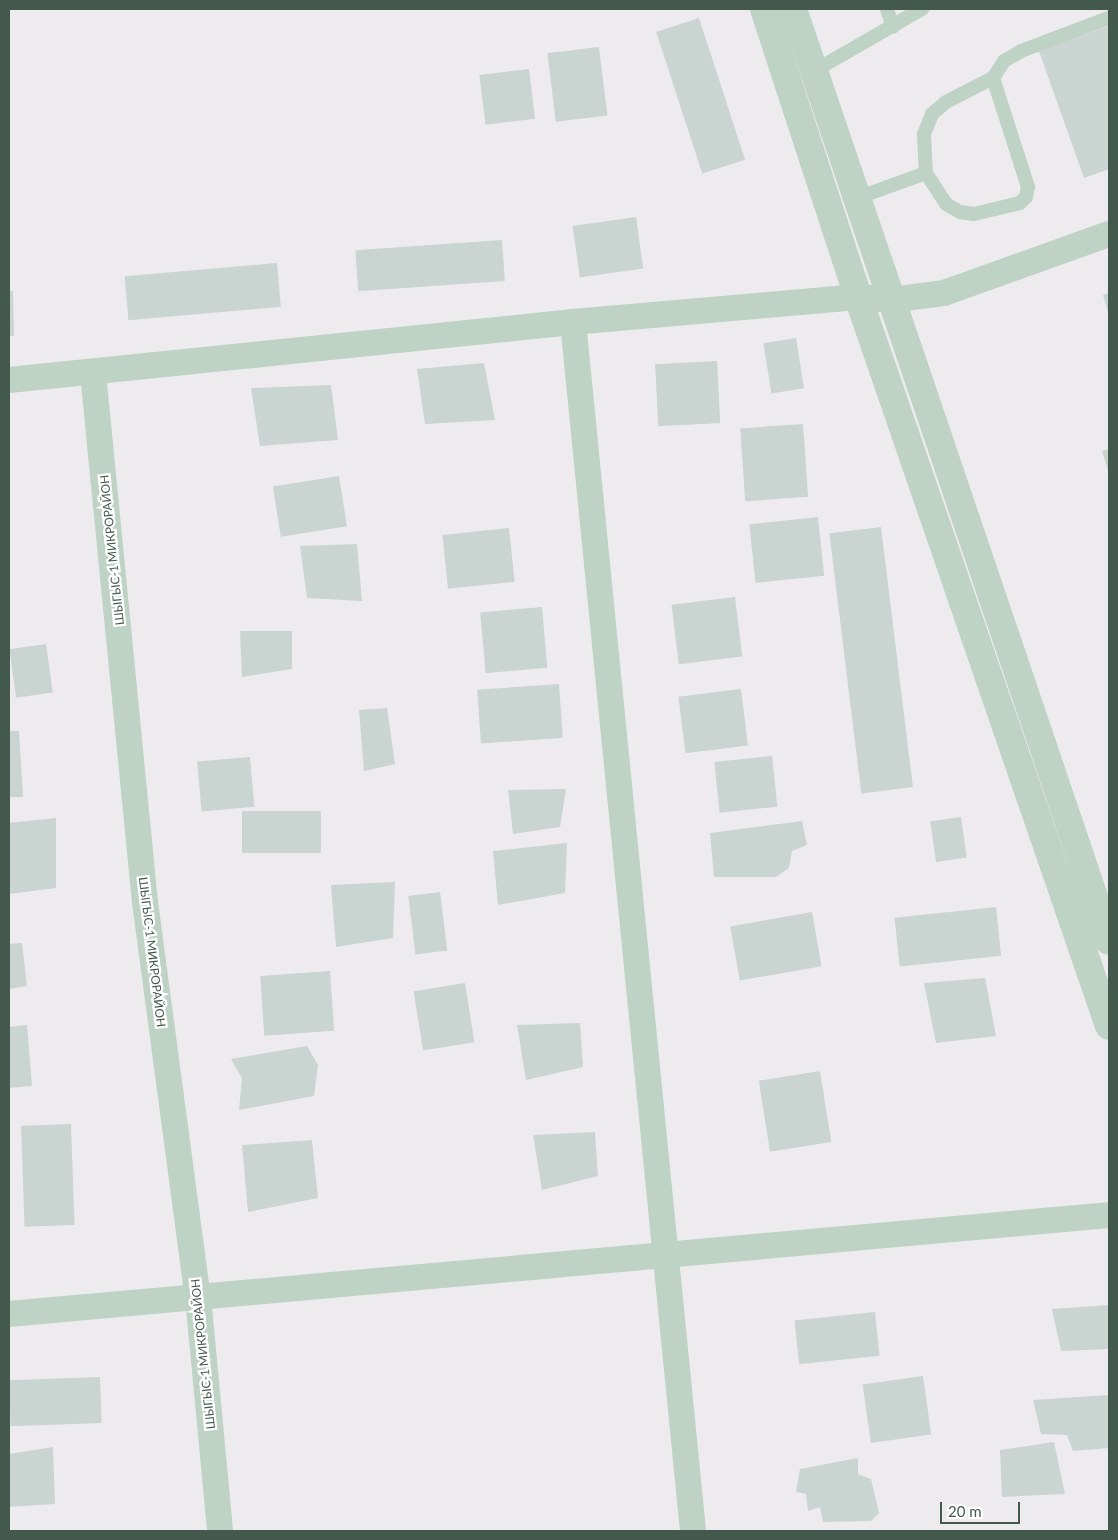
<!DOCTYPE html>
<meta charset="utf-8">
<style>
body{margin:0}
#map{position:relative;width:1118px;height:1540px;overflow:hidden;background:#eeebef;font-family:Lato,sans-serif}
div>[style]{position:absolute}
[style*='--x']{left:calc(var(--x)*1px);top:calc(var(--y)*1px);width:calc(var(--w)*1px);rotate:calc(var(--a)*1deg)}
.building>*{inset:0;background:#cad4d1;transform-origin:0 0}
.service>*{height:14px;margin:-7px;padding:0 7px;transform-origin:7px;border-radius:7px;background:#bfd2c6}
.minor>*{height:26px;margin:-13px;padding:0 13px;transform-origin:13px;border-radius:13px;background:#bfd2c6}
.tertiary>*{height:28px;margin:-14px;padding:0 14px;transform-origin:14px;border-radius:14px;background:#bfd2c6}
span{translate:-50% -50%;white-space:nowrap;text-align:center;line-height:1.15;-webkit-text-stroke:4.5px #fff;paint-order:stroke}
.street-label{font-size:12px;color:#44594d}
.frame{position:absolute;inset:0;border:10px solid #44594d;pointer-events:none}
.scale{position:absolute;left:940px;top:1502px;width:80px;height:22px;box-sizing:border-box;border:2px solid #44594d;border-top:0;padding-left:6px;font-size:15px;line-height:18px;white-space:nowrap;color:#44594d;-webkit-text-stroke:4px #fff;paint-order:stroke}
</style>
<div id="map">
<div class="building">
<i style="left:699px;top:18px;width:149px;height:45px;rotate:72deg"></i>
<i style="clip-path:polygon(1109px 26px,1109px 169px,1084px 178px,1039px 51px)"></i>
<i style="left:599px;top:47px;width:69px;height:52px;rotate:83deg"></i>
<i style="left:529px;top:69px;width:50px;height:50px;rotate:83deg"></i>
<i style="left:636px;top:217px;width:52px;height:64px;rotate:82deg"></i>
<i style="left:502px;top:240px;width:41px;height:147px;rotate:86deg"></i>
<i style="left:277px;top:263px;width:44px;height:153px;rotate:85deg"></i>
<i style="clip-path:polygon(9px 291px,13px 291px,14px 336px,9px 336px)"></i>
<i style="clip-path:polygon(1109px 293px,1109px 316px,1103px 295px)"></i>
<i style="left:796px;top:338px;width:51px;height:33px;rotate:81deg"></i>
<i style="left:717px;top:361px;width:62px;height:62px;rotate:87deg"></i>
<i style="clip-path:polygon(484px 363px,495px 420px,425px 424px,417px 369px)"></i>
<i style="clip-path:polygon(331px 385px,338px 440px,260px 446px,251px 388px)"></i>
<i style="left:803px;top:424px;width:73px;height:63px;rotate:86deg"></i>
<i style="clip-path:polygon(1109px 449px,1109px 474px,1102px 451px)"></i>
<i style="left:339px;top:476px;width:51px;height:67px;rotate:81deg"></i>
<i style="left:818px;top:517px;width:59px;height:69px;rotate:84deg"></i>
<i style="left:881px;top:527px;width:262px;height:52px;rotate:83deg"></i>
<i style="left:509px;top:528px;width:54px;height:67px;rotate:84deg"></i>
<i style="clip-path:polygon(357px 544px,362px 601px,307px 598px,300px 546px)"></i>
<i style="left:735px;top:597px;width:60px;height:64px;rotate:83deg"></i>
<i style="left:542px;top:607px;width:61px;height:62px;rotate:85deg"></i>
<i style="clip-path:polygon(240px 631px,292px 631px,292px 669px,242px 677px)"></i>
<i style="left:46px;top:644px;width:49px;height:37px;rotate:82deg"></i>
<i style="left:559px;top:684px;width:54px;height:82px;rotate:86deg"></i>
<i style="left:741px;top:689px;width:57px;height:63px;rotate:83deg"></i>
<i style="clip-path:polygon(387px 708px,395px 764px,364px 771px,359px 710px)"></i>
<i style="clip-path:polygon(9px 731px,19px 731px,23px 797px,9px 797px)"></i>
<i style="left:772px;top:756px;width:51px;height:58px;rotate:84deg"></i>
<i style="left:250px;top:757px;width:50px;height:53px;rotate:85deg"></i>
<i style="clip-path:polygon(566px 789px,560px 827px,513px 834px,508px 790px)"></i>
<i style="left:321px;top:811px;width:42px;height:79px;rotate:90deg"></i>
<i style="left:961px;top:817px;width:41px;height:31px;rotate:82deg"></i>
<i style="clip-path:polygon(56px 818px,56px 888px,9px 894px,9px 823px)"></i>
<i style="clip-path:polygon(802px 821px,807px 845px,792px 851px,789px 868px,776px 877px,714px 877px,710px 833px)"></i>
<i style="clip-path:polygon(567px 843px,565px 893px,498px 905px,493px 851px)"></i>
<i style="clip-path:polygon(395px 882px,393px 938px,336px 947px,331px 885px)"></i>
<i style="left:440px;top:892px;width:59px;height:32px;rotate:83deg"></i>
<i style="left:996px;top:907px;width:49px;height:102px;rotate:84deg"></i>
<i style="left:812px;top:912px;width:55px;height:83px;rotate:80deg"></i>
<i style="clip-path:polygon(22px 943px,27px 986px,9px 989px,9px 944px)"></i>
<i style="left:330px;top:971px;width:60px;height:70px;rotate:86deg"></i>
<i style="clip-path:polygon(985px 978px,996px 1036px,936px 1043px,924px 983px)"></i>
<i style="left:465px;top:983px;width:60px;height:52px;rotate:81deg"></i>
<i style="clip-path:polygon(580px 1023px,583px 1067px,526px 1080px,517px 1025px)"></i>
<i style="clip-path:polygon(27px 1025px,32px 1086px,9px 1088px,9px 1027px)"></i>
<i style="clip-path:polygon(307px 1046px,318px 1065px,314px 1096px,239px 1110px,242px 1078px,231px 1059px)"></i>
<i style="left:820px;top:1071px;width:72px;height:62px;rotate:81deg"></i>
<i style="left:71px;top:1124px;width:101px;height:50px;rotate:88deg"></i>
<i style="clip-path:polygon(595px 1132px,598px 1176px,542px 1190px,533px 1135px)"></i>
<i style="clip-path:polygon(312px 1140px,318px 1198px,248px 1212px,242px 1145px)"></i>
<i style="clip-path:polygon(1109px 1305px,1109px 1349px,1061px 1351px,1052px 1309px)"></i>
<i style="left:875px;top:1312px;width:44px;height:81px;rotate:84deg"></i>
<i style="left:923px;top:1376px;width:59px;height:61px;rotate:82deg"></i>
<i style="left:100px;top:1377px;width:46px;height:91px;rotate:88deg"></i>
<i style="clip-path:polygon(1109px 1395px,1109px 1448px,1073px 1451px,1067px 1435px,1041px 1434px,1033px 1400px)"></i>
<i style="clip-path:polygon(1054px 1442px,1065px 1494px,1002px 1497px,1000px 1450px)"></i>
<i style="clip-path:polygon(53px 1447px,55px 1504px,9px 1507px,9px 1454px)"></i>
<i style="clip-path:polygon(858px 1458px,858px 1474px,871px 1479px,879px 1513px,871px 1521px,823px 1522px,820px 1507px,808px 1511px,806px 1494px,796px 1492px,800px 1469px)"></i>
</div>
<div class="service">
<i style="--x:887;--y:9;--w:19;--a:72"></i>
<i style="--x:814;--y:71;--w:125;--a:-29.9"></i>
<i style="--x:926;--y:173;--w:37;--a:57"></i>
<i style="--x:946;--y:204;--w:16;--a:30"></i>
<i style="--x:960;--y:212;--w:14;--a:8"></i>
<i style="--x:974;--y:214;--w:47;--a:-13.4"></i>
<i style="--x:1020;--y:203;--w:8;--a:-45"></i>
<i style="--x:1026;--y:197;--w:10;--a:-79"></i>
<i style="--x:1028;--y:187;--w:114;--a:-107.8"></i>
<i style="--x:857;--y:198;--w:73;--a:-19.9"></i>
<i style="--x:926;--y:173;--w:39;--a:-93"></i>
<i style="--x:924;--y:134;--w:22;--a:-68"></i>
<i style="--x:932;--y:114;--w:18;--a:-41"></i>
<i style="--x:946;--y:102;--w:53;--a:-27.1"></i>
<i style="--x:993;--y:78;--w:20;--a:-57"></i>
<i style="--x:1004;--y:61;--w:20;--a:-30"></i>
<i style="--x:1021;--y:51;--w:94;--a:-20.6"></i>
</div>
<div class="minor">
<i style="--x:573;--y:322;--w:1215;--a:84.33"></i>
<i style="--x:93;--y:373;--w:532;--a:84.39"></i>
<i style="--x:145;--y:902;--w:399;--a:82.4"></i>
<i style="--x:198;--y:1297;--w:235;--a:84.6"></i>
<i style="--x:9;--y:380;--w:567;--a:-5.87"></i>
<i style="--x:573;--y:322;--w:286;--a:-5"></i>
<i style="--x:858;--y:297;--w:32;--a:5"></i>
<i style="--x:890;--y:300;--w:54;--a:-7.4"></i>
<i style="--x:944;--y:293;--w:175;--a:-19.7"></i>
<i style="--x:9;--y:1314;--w:1104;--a:-5.14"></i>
</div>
<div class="tertiary">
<i style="--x:764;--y:9;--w:303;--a:71.9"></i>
<i style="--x:858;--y:297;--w:771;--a:71"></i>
<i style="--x:793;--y:9;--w:984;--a:71.27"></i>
</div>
<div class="street-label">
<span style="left:112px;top:550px;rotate:-96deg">ШЫГЫС-1 МИКРОРАЙОН</span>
<span style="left:152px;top:952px;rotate:83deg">ШЫГЫС-1 МИКРОРАЙОН</span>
<span style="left:203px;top:1354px;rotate:-96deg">ШЫГЫС-1 МИКРОРАЙОН</span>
</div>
<div class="frame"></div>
<div class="scale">20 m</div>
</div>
